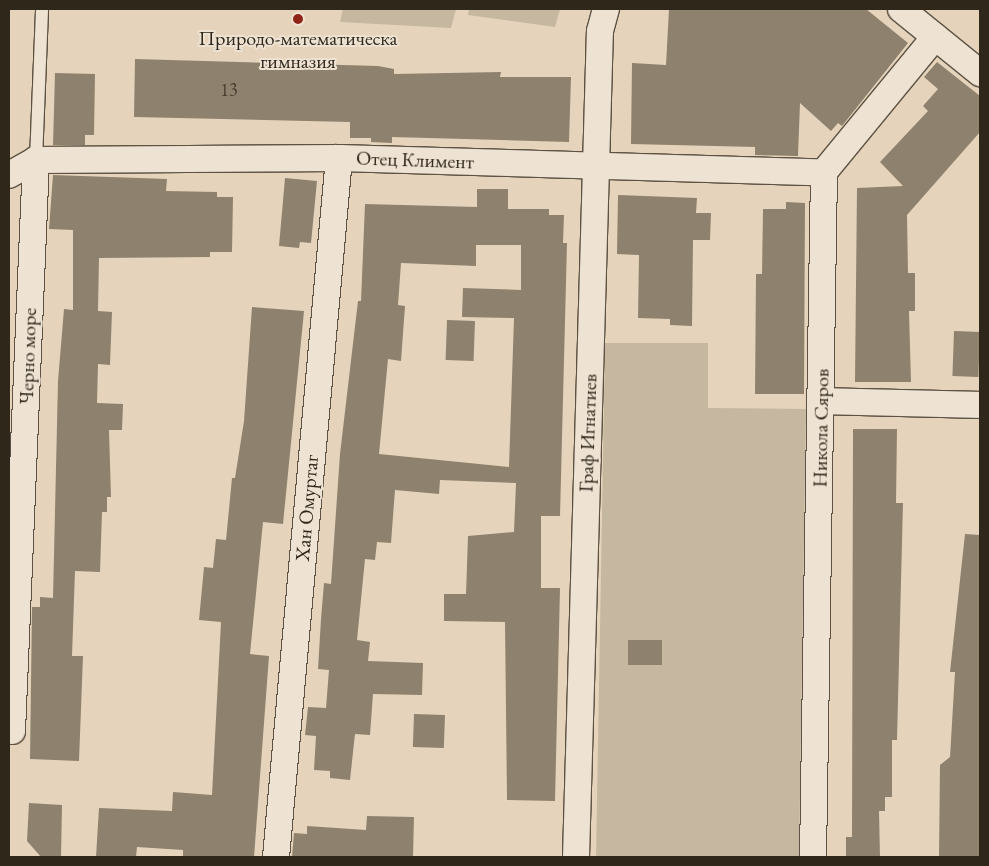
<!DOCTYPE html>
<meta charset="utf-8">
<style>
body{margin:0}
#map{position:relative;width:989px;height:866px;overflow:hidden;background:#e5d4bb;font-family:"EB Garamond",serif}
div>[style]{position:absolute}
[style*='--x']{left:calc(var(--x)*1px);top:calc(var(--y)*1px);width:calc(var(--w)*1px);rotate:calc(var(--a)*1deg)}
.green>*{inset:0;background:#c6b7a0}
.building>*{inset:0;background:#8e816e;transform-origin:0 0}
.roads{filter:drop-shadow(1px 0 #5d5243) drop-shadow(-1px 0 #5d5243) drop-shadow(0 1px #5d5243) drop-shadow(0 -1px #5d5243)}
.service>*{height:12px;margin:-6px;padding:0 6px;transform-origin:6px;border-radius:6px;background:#eee3d3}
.minor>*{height:26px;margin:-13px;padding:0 13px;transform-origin:13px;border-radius:13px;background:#eee3d3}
.dots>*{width:14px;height:14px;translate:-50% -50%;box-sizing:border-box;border:2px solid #eee3d3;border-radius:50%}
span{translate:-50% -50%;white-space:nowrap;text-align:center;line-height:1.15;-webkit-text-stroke:4px #eee3d3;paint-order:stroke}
.number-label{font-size:18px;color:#483e30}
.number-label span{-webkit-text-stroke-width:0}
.poi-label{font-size:20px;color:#30271b}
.street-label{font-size:20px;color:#30271b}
.frame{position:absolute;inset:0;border:10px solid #30271b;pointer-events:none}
</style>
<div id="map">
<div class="green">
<i style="clip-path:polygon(343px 9px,456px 9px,451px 28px,340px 22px)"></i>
<i style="clip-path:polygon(469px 9px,560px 9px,555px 27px,468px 15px)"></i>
<i style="clip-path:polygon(605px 343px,708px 343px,708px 408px,806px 409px,799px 857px,596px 857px)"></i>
</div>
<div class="building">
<i style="clip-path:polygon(669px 9px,866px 9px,908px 43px,842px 126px,838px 123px,831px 131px,800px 103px,798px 156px,755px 155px,755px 147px,631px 144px,632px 63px,666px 65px)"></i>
<i style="clip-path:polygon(135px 59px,378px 66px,394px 69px,394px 74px,501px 72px,500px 77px,571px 77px,569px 142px,392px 137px,392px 143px,371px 142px,371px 138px,350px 138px,350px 122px,134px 117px)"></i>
<i style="clip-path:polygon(937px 62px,980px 96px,980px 132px,907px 215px,908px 273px,915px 273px,915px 311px,909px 311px,911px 382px,855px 382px,857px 188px,903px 186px,880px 162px,928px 111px,923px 106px,938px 89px,924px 77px)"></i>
<i style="clip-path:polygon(55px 73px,95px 74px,94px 135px,85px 135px,85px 145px,53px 145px)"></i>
<i style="clip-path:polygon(53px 175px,167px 179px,166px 191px,217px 192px,217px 197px,233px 197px,232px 252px,210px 252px,210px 257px,99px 258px,98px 311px,112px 312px,110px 365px,98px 364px,97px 403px,123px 404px,122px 430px,109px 430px,111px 497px,107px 497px,107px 512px,102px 512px,100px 572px,75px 571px,72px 656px,83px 656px,79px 761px,30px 759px,32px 607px,40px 607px,40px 597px,53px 598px,58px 381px,64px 309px,73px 310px,73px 230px,49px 229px)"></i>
<i style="clip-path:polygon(285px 178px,317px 181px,311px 243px,300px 242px,299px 248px,279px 246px)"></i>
<i style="clip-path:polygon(evenodd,477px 189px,508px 189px,508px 209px,549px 209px,549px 215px,564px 215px,563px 243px,567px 243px,560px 516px,541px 516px,541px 588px,560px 588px,555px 801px,507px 800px,505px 622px,444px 621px,444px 594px,466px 594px,468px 536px,514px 532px,516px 483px,440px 480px,439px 494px,395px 490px,391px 543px,377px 542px,375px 560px,365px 559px,357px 640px,370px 642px,368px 661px,423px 663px,422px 695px,373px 694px,370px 735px,355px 734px,350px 780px,330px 778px,330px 771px,314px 770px,316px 736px,305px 735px,308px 707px,326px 708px,329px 670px,318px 669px,321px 619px,324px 583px,331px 584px,340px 454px,358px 301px,361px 301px,365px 204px,477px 207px,477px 189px,476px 245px,521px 245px,521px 290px,463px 288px,462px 317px,514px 318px,509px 467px,379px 454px,388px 359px,401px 361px,405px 306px,398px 305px,401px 263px,476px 266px,476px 245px)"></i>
<i style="clip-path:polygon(618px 195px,697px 198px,696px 213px,711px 213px,710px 240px,693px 240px,692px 326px,670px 325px,670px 319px,638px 318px,639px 255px,617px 254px)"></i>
<i style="clip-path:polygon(786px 202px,805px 203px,804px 394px,755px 394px,756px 274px,762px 274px,763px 209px,786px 209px)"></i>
<i style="clip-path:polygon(252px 307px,304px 311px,283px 524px,263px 522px,250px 654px,269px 656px,254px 857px,183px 857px,183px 850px,137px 847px,136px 857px,96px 857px,99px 808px,172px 811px,173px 792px,212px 795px,221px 622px,199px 620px,204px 567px,213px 568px,216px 539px,226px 540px,232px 478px,235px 478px,244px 421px)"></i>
<i style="left:447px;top:320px;width:28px;height:40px;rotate:2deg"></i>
<i style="left:954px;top:331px;width:26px;height:45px;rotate:2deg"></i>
<i style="clip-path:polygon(853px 429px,897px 429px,896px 503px,903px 503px,897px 740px,892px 740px,892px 797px,885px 797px,885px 811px,879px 811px,880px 857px,846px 857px,846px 837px,852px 837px)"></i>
<i style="clip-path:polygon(965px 534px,980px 535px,980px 857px,939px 857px,940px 765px,950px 757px,955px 672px,950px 672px)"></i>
<i style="left:628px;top:640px;width:34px;height:25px"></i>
<i style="left:414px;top:714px;width:31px;height:33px;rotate:2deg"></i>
<i style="clip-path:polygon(29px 803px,62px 805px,61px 857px,41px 857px,27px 841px)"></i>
<i style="clip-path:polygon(367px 816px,414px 817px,413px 857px,292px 857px,294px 833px,307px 834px,307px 826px,366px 830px)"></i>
</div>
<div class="roads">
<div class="service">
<i style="--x:36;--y:160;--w:151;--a:-87.7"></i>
</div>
<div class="minor">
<i style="--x:901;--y:9;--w:102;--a:39"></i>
<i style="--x:9;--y:175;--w:31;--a:-29"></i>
<i style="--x:36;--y:160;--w:303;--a:-0.4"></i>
<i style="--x:339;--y:158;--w:485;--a:1.7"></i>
<i style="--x:821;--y:401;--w:159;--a:1.4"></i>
<i style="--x:12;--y:731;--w:572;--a:-87.59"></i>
<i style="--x:276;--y:857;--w:702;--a:-84.85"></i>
<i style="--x:576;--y:857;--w:826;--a:-88.34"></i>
<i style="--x:600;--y:31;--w:23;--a:-75"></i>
<i style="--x:813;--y:857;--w:685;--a:-89.08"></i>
<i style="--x:824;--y:172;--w:175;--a:-50.6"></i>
</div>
</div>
<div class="dots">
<i style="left:298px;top:19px;background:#8f2418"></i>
</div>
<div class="number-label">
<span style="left:229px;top:90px">13</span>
</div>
<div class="poi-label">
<span style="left:298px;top:50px">Природо-математическа<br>гимназия</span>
</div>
<div class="street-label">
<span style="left:415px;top:160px;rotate:2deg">Отец Климент</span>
<span style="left:28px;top:356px;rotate:-88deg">Черно море</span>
<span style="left:821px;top:428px;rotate:-89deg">Никола Сяров</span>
<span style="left:588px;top:433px;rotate:-88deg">Граф Игнатиев</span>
<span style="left:307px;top:508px;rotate:-85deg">Хан Омуртаг</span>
</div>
<div class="frame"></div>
</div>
